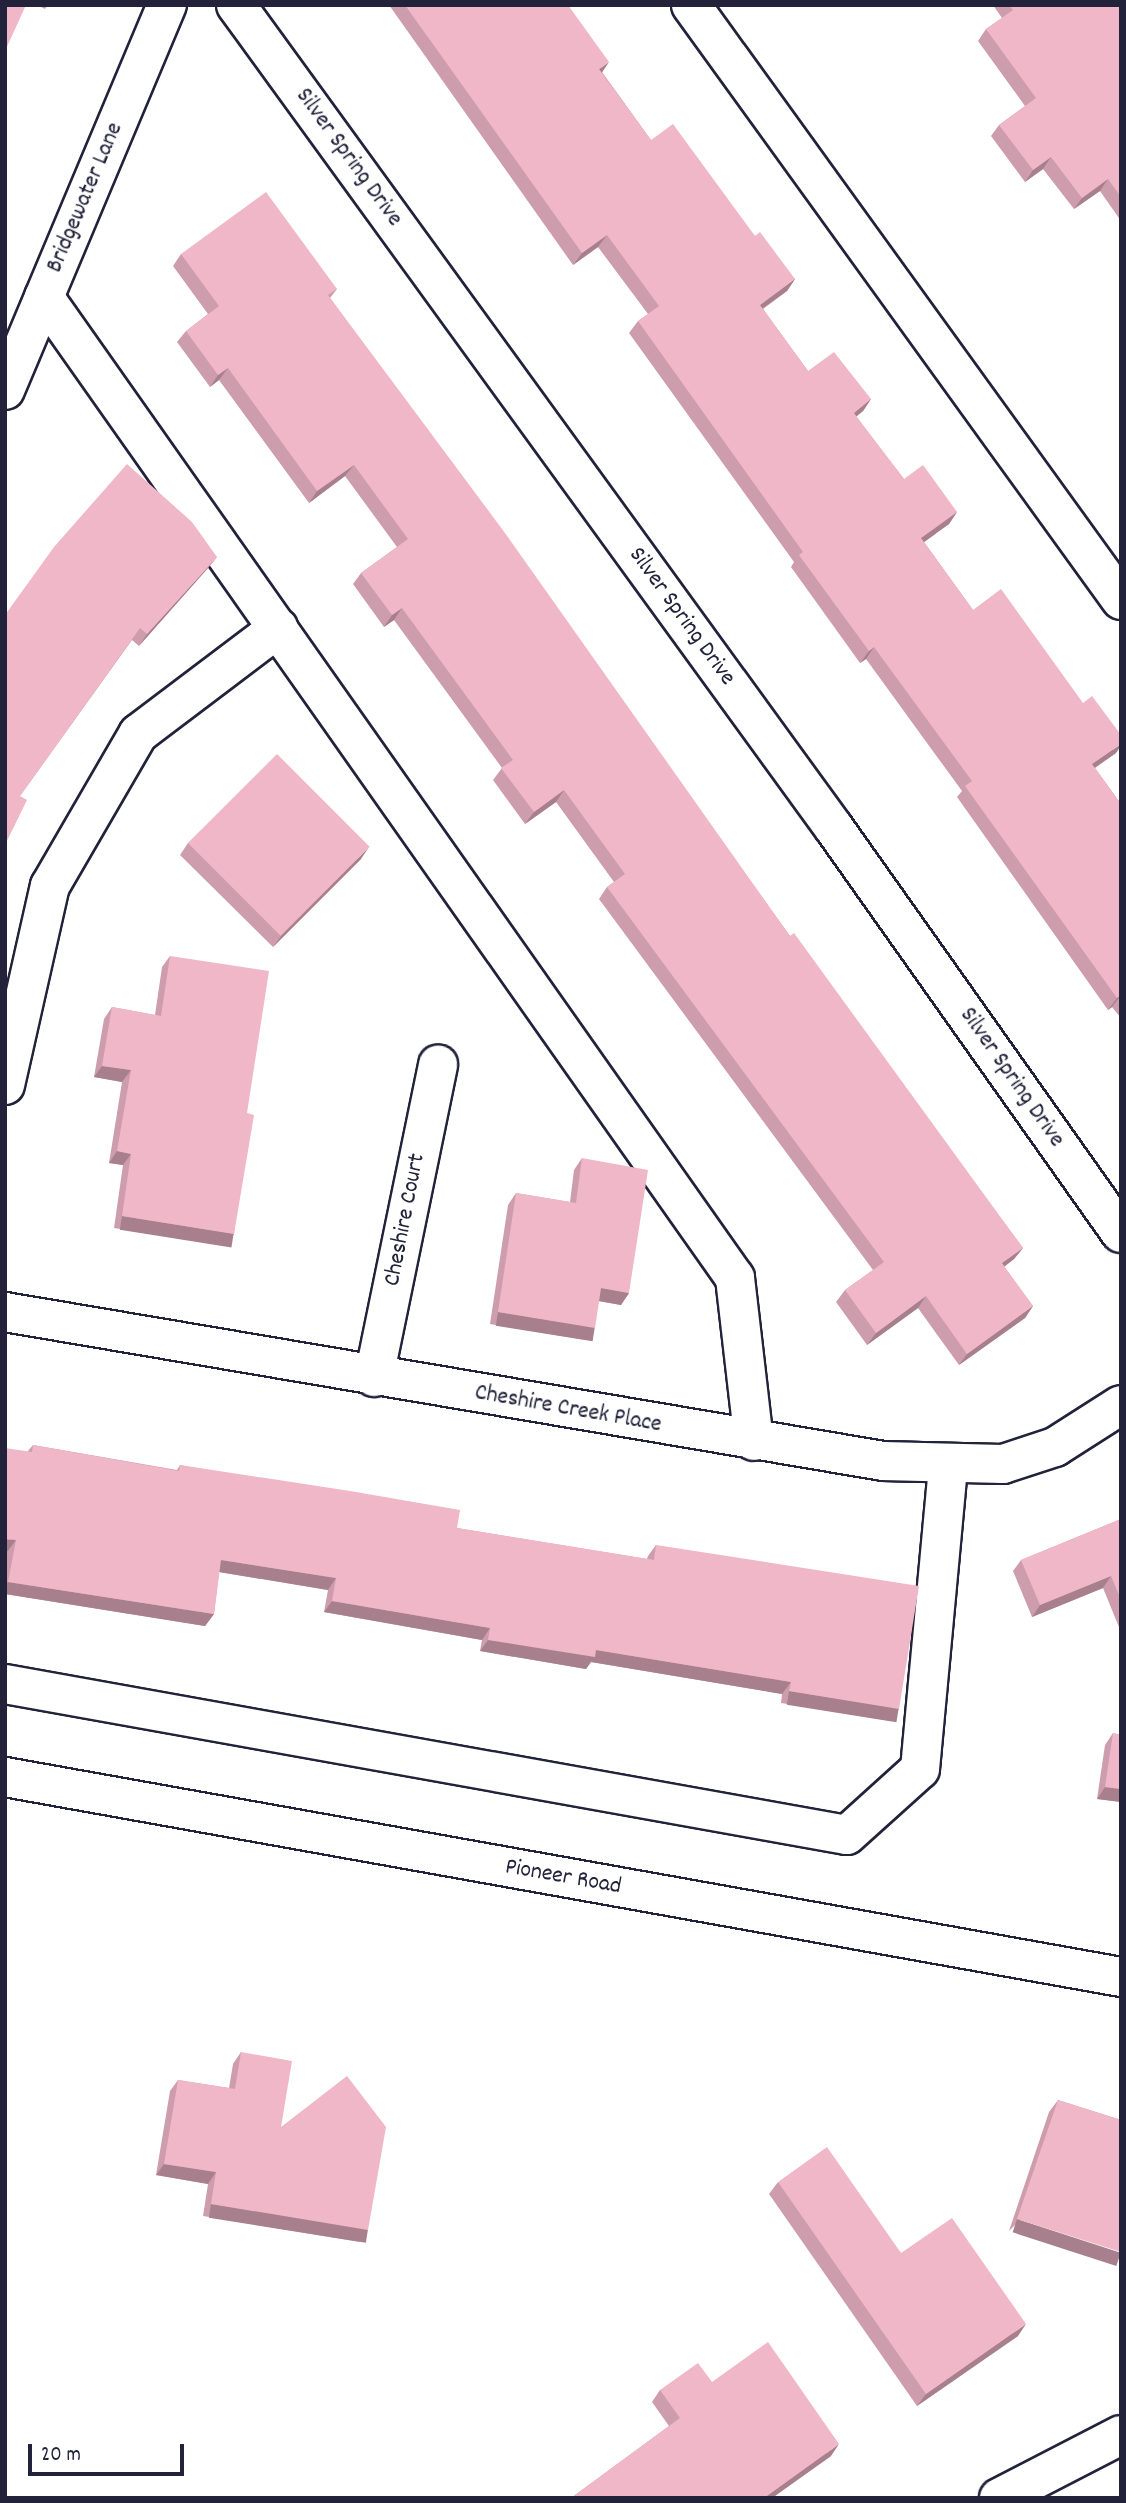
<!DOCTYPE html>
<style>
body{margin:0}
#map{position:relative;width:1126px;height:2503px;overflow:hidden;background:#fff;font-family:Dekko,sans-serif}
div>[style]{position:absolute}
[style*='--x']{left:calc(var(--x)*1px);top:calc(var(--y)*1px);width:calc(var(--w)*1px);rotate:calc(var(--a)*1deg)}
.roads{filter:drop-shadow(2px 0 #22223b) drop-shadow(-2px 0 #22223b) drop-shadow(0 2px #22223b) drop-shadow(0 -2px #22223b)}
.minor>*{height:38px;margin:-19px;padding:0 19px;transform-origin:19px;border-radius:19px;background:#fff}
.major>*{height:38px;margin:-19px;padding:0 19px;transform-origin:19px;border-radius:19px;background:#fff}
.wall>*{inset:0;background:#ce9dad}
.shaded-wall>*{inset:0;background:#a8808d;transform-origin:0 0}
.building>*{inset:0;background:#f0b7c9;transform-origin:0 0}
span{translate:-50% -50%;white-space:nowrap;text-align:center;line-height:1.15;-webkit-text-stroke:6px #fff;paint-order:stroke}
.street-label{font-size:24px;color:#22223b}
.frame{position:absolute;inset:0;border:7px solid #22223b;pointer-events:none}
.scale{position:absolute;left:28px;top:2444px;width:156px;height:32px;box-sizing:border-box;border:4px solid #22223b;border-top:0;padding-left:9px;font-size:21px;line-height:24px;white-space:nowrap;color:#22223b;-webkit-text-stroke:5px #fff;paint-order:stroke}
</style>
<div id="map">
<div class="roads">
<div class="minor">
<i style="--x:236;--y:5;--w:1017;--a:54"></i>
<i style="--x:834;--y:828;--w:496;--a:54.7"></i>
<i style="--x:691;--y:5;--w:734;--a:54.14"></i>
<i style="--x:44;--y:297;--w:1200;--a:54.84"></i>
<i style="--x:735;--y:1278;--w:164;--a:83.4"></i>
<i style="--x:5;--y:390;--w:418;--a:-67.2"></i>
<i style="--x:5;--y:1085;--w:204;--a:-77.3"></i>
<i style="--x:50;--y:886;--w:176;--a:-59.9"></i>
<i style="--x:138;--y:734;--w:176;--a:-37.1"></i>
<i style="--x:5;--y:1312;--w:891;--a:9.63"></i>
<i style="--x:883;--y:1461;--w:120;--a:1.4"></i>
<i style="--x:1003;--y:1464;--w:55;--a:-18.1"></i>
<i style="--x:1055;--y:1447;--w:78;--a:-32.5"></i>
<i style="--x:374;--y:1377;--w:319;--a:-78.4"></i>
<i style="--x:5;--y:1684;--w:855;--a:10.17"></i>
<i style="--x:847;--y:1835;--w:98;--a:-42.1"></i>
<i style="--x:920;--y:1769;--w:305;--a:-84.7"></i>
<i style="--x:999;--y:2498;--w:137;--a:-27.3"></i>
</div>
<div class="major">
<i style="--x:5;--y:1777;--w:1134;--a:10.16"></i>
</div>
</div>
<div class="wall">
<i style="clip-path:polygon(37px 5px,48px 5px,45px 9px)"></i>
<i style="clip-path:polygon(389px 5px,568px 5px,602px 72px,651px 140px,755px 236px,795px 279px,787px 291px,763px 309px,808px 371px,871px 399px,863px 411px,856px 417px,904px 479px,957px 512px,949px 524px,924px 542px,973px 610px,1116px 753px,1095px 768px,1121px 804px,1121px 1018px,1112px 1007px,1108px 1010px,957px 797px,962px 791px,866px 659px,860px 663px,791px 567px,794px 562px,629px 333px,638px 321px,648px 314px,598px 247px,573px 265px)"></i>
<i style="clip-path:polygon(993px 5px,1121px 5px,1121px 221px,1100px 191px,1074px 209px,1043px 169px,1025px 182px,991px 136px,999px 125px,1025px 106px,978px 41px,986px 29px,1002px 18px)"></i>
<i style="clip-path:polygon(181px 254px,337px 289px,330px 298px,790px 936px,1023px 1248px,1014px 1259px,1004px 1267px,1033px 1306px,1025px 1318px,959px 1365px,918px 1308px,867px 1345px,836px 1302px,845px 1290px,873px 1270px,599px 899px,607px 887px,614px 882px,556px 802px,525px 824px,493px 780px,502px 768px,394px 620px,384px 627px,353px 584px,361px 573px,397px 547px,345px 476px,309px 503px,219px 380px,210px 387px,177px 342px,186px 331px,208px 314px,173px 266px)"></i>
<i style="clip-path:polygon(217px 557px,208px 568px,139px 646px,132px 640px,20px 796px,5px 845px,5px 615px)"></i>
<i style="clip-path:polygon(188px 843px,361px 859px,273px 947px,180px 855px)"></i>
<i style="clip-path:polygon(170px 956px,247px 1113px,234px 1234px,226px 1246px,114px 1228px,123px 1165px,109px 1163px,122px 1082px,94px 1077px,104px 1019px,112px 1007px,155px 1015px,162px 967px)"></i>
<i style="clip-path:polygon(582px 1158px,629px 1293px,621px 1305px,599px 1301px,586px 1340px,490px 1324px,508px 1205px,516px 1193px,570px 1202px,574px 1170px)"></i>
<i style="clip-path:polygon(33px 1445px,177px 1470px,180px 1465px,457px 1528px,647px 1559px,648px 1556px,656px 1545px,899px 1709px,891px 1721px,781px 1703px,782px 1694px,591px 1662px,586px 1669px,480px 1651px,482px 1640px,324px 1612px,328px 1590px,219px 1572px,214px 1614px,205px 1626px,5px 1594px,5px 1564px,7px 1552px,28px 1451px)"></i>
<i style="clip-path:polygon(1121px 1519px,1121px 1632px,1103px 1588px,1032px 1617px,1013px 1571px,1021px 1560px)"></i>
<i style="clip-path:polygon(1113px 1733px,1121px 1735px,1121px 1802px,1097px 1799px,1105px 1745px)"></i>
<i style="clip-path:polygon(241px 2052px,281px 2127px,360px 2242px,203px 2216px,208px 2184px,156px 2175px,170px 2091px,178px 2080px,229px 2088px,233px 2064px)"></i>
<i style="clip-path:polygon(1058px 2100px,1121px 2120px,1009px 2231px,1049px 2112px)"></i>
<i style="clip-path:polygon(778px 2182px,901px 2253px,1018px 2336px,917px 2406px,769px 2194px)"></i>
<i style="clip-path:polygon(712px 2382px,831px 2456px,772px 2498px,571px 2498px,669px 2426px,652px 2402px,660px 2390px)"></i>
</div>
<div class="shaded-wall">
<i style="clip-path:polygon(609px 62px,601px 74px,599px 69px)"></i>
<i style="clip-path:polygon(1051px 157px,1043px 169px,1025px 182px,1033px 170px)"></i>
<i style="clip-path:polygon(1108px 179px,1100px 191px,1074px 209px,1082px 198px)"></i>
<i style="clip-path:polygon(607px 235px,598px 247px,573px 265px,582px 253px)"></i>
<i style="clip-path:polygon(795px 279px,787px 291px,752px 316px,760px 305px)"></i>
<i style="clip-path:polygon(228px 368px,219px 380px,210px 387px,218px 375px)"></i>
<i style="clip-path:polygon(871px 399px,863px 411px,845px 425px,854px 413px)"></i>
<i style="clip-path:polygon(354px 465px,345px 476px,309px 503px,317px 491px)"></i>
<i style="clip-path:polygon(957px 512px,949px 524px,913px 550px,921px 538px)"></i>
<i style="clip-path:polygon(217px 557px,208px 568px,139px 646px,147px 634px)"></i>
<i style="clip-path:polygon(402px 608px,394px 620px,384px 627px,392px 615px)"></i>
<i style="clip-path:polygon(874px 647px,866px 659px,860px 663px,869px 651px)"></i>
<i style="clip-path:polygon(1121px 744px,1121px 746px,1116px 753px,1084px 775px,1092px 764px)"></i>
<i style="clip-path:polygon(564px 790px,556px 802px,525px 824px,534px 812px)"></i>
<i style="clip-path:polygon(369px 847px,361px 859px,273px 947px,281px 936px)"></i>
<i style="clip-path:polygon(1121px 995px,1112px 1007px,1108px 1010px,1117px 998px)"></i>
<i style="clip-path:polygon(102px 1066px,131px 1070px,122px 1082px,94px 1077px)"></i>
<i style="clip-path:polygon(117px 1151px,131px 1154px,123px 1165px,109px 1163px)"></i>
<i style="left:122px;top:1216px;width:113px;height:14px;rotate:9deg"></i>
<i style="clip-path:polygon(1023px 1248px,1014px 1259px,993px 1275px,1002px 1263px)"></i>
<i style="clip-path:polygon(601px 1288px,629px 1293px,621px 1305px,593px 1300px)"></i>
<i style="clip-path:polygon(926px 1296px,918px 1308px,867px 1345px,876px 1333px)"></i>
<i style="clip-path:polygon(1033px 1306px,1025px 1318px,959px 1365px,967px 1354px)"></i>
<i style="left:498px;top:1312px;width:98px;height:14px;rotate:9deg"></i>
<i style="clip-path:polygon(5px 1539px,16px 1540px,7px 1552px,5px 1552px)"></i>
<i style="clip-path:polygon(221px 1560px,336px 1578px,328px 1590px,213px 1571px)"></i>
<i style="clip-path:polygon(1111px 1576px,1103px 1588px,1032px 1617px,1040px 1605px)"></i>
<i style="clip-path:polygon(8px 1582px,214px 1614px,205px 1626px,5px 1594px,5px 1586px)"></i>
<i style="clip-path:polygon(332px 1601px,490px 1628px,482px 1640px,324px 1612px)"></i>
<i style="clip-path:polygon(488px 1640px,596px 1650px,791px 1682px,782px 1694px,591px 1662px,586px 1669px,480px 1651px)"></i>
<i style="left:789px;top:1691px;width:111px;height:14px;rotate:9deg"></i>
<i style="clip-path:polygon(1105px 1787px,1121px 1789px,1121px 1802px,1097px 1799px)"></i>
<i style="clip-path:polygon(164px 2164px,216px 2172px,208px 2184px,156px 2175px)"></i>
<i style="left:211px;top:2204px;width:159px;height:14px;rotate:9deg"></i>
<i style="left:1017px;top:2219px;width:109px;height:14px;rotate:18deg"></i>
<i style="clip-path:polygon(1026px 2324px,1018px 2336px,917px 2406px,926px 2394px)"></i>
<i style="clip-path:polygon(839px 2444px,831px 2456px,772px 2498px,764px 2498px)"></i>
</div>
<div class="building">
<i style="clip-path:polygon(5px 5px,26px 5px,5px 51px)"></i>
<i style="clip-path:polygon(405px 5px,568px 5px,609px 62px,599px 69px,651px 140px,673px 124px,755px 236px,760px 232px,795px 279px,760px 305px,808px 371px,834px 352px,871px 399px,854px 413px,904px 479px,923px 465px,957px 512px,921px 538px,973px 610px,1001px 589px,1083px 703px,1092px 696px,1121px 735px,1121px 744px,1092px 764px,1121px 804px,1121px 995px,1117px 998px,965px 786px,972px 781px,874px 647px,869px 651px,799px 555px,803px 552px,638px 321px,659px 306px,607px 235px,582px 253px)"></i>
<i style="clip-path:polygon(1009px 5px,1121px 5px,1121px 197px,1108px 179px,1082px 198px,1051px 157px,1033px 170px,999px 125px,1036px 98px,986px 29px,1013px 10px)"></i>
<i style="clip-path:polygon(266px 192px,337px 289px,328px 295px,505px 533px,790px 936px,794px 933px,1023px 1248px,1002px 1263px,1033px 1306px,967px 1354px,926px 1296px,876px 1333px,845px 1290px,884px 1262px,607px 887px,625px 874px,564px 790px,534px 812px,501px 768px,513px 760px,402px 608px,392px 615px,361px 573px,408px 539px,354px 465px,317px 491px,228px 368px,218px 375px,186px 331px,219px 306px,181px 254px)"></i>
<i style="clip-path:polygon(127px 464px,192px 522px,217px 557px,147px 634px,140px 628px,20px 796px,27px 800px,5px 845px,5px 615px,54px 547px)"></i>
<i style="left:277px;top:754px;width:131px;height:126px;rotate:45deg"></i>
<i style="clip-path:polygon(170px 956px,269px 971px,247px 1113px,254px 1115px,234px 1234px,122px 1216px,131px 1154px,117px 1151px,131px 1070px,102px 1066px,112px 1007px,161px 1016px)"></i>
<i style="clip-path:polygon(582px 1158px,648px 1170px,629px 1293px,601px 1288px,595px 1328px,498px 1312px,516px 1193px,576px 1203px)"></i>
<i style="clip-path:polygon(33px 1445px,179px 1471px,180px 1465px,350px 1491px,460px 1510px,457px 1528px,654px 1560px,656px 1545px,919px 1586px,899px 1709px,789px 1691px,791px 1682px,596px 1650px,595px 1657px,488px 1640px,490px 1628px,332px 1601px,336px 1578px,221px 1560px,214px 1614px,8px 1582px,16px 1540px,5px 1539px,5px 1448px,32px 1452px)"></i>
<i style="clip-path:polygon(1121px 1519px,1121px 1600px,1111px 1576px,1040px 1605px,1021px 1560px)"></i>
<i style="clip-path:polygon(1113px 1733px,1121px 1735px,1121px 1789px,1105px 1787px)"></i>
<i style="clip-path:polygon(241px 2052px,292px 2061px,281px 2127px,347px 2076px,386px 2127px,368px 2230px,211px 2204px,216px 2172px,164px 2164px,178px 2080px,235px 2089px)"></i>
<i style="clip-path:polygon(1058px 2100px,1121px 2120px,1121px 2252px,1017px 2219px)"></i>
<i style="clip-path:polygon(827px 2147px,901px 2253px,952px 2218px,1026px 2324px,926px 2394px,778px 2182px)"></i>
<i style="clip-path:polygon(768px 2342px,839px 2444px,764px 2498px,571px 2498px,680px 2418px,660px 2390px,698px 2363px,712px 2382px)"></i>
</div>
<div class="street-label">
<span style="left:348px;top:158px;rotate:54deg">Silver Spring Drive</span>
<span style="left:86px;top:198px;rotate:-67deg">Bridgewater Lane</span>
<span style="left:681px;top:617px;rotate:54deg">Silver Spring Drive</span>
<span style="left:1011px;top:1078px;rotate:55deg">Silver Spring Drive</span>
<span style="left:406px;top:1220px;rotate:-79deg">Cheshire Court</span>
<span style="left:568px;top:1410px;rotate:10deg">Cheshire Creek Place</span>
<span style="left:563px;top:1878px;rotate:10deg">Pioneer Road</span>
</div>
<div class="frame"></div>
<div class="scale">20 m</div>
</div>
